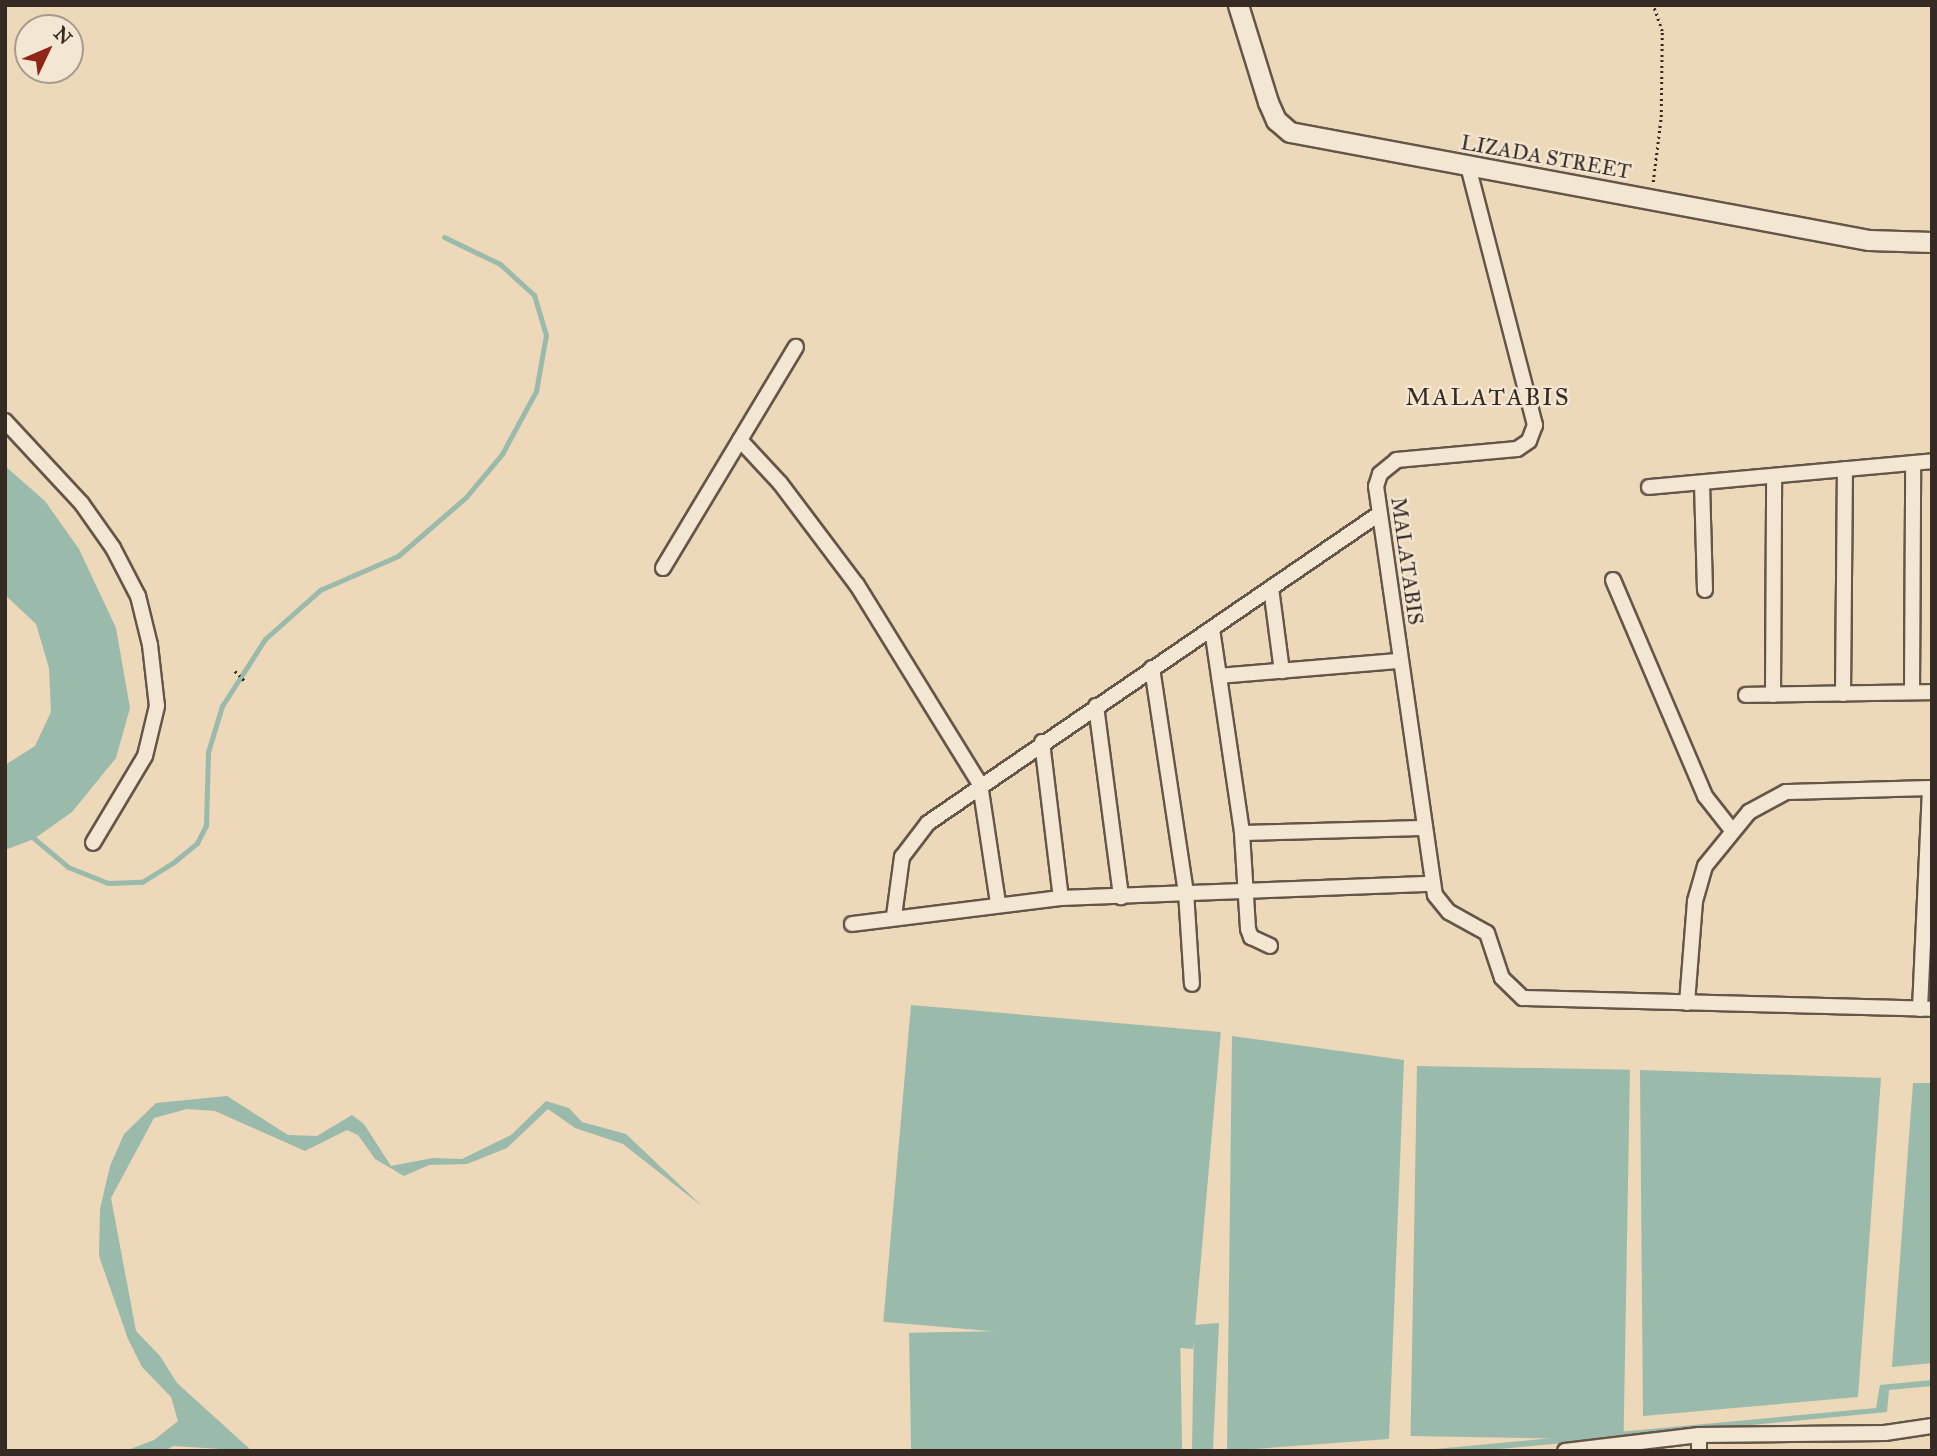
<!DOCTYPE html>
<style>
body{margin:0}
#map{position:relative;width:1937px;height:1456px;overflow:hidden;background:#edd8b9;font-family:"IM FELL Great Primer",serif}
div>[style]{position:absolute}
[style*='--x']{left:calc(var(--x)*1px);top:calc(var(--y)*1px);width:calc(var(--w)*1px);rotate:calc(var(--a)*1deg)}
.water>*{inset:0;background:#9abaab;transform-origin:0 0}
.stream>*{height:5px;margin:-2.5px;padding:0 2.5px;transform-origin:2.5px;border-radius:2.5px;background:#9abaab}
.path>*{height:2.5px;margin-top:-1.25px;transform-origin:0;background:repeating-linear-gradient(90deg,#362b23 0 2px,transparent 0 5.5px)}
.roads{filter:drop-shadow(2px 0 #645648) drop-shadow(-2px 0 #645648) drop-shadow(0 2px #645648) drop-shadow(0 -2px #645648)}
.street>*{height:14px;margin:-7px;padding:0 7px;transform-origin:7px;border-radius:7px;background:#f3e6d2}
.secondary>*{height:19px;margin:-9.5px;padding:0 9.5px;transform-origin:9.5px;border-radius:9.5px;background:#f3e6d2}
span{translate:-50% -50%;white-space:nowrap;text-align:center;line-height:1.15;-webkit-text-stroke:5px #f3e6d2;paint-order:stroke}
.street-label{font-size:21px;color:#362b23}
.quarter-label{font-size:24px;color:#362b23;letter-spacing:2px}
.frame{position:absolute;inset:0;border:7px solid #362b23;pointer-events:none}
.north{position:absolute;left:14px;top:14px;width:70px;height:70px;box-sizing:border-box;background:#f3e6d2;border:2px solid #a79b8c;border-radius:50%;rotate:46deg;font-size:19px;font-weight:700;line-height:28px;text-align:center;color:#362b23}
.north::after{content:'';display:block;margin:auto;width:24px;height:32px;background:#8f2418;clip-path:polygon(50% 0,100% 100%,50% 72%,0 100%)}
</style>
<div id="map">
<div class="water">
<i style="clip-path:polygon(5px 466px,45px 501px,79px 549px,116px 628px,130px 708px,116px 758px,72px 812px,34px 839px,5px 850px,5px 765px,35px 746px,51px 712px,49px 668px,36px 624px,5px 595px)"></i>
<i style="left:911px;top:1005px;width:311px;height:318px;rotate:5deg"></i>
<i style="clip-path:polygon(1232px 1036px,1404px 1060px,1389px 1439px,1227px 1451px)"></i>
<i style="left:1417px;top:1066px;width:213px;height:370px;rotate:1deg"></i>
<i style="clip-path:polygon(1640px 1070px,1881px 1078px,1858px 1397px,1643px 1416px)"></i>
<i style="clip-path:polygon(1913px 1083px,1932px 1083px,1932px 1363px,1892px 1367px)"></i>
<i style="clip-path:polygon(227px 1096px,288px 1135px,317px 1136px,352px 1115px,364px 1124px,391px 1166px,433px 1158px,462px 1159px,511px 1135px,546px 1101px,569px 1108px,582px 1122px,626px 1134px,703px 1207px,623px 1144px,575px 1128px,548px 1109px,507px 1148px,467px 1164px,429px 1165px,404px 1176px,375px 1159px,358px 1135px,347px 1130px,305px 1151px,215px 1111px,187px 1109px,154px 1118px,111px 1198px,136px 1331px,160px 1356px,177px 1383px,252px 1451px,173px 1446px,165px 1451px,125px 1451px,154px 1440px,178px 1421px,171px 1397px,142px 1367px,128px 1339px,99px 1256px,100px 1209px,110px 1166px,124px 1134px,156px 1103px)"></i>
<i style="clip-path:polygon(1219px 1323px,1213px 1449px,1192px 1451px,1194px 1325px)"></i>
<i style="left:1180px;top:1328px;width:123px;height:271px;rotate:89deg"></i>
<i style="clip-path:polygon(1932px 1380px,1932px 1386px,1889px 1390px,1887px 1412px,1479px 1451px,1414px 1451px,1876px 1408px,1880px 1385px)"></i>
</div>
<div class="stream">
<i style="--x:30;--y:835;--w:50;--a:40.1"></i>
<i style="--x:68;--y:867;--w:43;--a:21.8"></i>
<i style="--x:108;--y:883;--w:34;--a:-2"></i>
<i style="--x:142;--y:882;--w:39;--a:-32"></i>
<i style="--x:175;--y:861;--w:28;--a:-39"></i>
<i style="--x:197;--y:843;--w:20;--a:-63"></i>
<i style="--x:206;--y:825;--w:73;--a:-88.4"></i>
<i style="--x:208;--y:752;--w:48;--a:-73.1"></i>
<i style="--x:222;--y:706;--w:80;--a:-57.3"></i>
<i style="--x:265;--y:639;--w:74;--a:-41.7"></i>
<i style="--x:320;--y:590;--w:85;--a:-23.6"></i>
<i style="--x:398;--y:556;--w:90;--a:-40.9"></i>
<i style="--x:466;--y:497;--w:56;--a:-50.1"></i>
<i style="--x:502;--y:454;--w:72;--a:-61.6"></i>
<i style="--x:536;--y:391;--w:57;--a:-79.9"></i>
<i style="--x:546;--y:335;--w:42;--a:-106.7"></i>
<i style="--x:534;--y:295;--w:46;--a:-137.6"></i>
<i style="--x:500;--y:264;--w:62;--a:-154.3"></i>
</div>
<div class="path">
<i style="--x:1653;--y:182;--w:65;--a:-83"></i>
<i style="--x:1661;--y:117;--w:86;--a:-89.3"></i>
<i style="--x:1662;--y:31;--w:28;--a:-109"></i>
<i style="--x:235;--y:671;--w:13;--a:45"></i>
</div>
<div class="roads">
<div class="street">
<i style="--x:1468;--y:166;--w:268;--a:75.5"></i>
<i style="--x:1535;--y:425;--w:17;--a:111"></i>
<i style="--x:1529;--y:441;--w:14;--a:146"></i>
<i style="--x:1517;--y:449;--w:121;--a:174.8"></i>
<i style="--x:1397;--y:460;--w:22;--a:141"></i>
<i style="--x:1380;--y:474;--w:13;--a:108"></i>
<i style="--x:1376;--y:486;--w:413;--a:81.8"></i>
<i style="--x:1435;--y:895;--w:22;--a:51"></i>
<i style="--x:1449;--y:912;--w:43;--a:28.9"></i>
<i style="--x:1487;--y:933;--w:47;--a:71.6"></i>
<i style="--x:1502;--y:978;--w:29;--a:44"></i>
<i style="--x:1523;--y:998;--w:409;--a:1.5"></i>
<i style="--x:5;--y:421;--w:113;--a:47.1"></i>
<i style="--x:82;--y:504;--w:54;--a:54.8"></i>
<i style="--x:113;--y:548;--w:54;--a:62.5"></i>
<i style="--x:138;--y:596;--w:50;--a:76.2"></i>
<i style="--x:150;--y:645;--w:61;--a:83.5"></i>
<i style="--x:157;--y:706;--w:51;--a:103.5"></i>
<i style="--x:145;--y:756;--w:101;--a:120.9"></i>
<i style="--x:740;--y:440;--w:59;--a:47.1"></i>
<i style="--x:780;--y:483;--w:128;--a:53"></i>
<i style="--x:857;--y:585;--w:234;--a:58.3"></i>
<i style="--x:980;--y:784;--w:120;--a:81.4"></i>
<i style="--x:1702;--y:483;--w:107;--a:88.4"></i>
<i style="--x:1649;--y:487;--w:284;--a:-5.2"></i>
<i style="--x:663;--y:568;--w:258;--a:-59"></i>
<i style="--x:1613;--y:580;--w:235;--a:66.9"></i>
<i style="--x:1705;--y:796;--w:42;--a:51.8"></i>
<i style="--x:1271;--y:588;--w:84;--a:82.5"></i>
<i style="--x:1212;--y:629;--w:206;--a:81.6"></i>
<i style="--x:1242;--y:833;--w:96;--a:86.4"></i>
<i style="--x:1248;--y:929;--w:9;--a:69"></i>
<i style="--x:1251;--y:937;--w:21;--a:25"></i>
<i style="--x:1152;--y:668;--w:227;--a:81.4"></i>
<i style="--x:1186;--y:892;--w:92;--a:86.3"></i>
<i style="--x:1219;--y:676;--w:181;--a:-4.8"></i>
<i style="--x:1912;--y:692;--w:229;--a:-89.7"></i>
<i style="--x:1843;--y:694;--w:225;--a:-89.5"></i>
<i style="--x:1746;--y:695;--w:186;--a:-0.9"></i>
<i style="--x:1773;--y:695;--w:217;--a:-89.7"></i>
<i style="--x:1096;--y:706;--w:193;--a:82.5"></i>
<i style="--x:1042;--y:742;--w:157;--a:83.1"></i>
<i style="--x:1242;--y:833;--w:181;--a:-1.6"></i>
<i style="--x:894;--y:916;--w:60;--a:-82.3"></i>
<i style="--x:902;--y:857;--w:43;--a:-52.6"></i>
<i style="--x:928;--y:823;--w:547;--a:-34.42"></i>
<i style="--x:852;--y:924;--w:211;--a:-7.1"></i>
<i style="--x:1061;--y:898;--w:370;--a:-2.2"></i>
<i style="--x:1687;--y:1003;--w:102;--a:-85.5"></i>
<i style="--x:1695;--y:901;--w:36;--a:-74"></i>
<i style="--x:1705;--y:866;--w:70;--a:-50.8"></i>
<i style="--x:1749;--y:812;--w:42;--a:-28.4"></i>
<i style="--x:1786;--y:792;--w:146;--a:-1.6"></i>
<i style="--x:1920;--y:1009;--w:221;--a:-87.4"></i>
<i style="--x:1699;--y:1435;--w:16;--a:90"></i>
<i style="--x:1565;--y:1451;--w:135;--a:-6.8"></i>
<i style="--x:1699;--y:1435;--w:186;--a:-0.6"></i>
<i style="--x:1885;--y:1433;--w:48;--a:-8.5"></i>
</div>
<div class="secondary">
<i style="--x:1238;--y:5;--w:102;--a:72.8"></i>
<i style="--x:1268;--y:102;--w:20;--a:66"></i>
<i style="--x:1276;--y:120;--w:18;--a:41"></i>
<i style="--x:1290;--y:132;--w:589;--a:10.57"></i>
<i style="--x:1869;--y:240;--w:63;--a:1.8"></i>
</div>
</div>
<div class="street-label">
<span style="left:1546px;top:157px;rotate:10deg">LIZADA STREET</span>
<span style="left:1407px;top:561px;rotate:82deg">MALATABIS</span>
</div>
<div class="quarter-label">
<span style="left:1488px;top:398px">MALATABIS</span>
</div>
<div class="frame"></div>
<div class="north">N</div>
</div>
